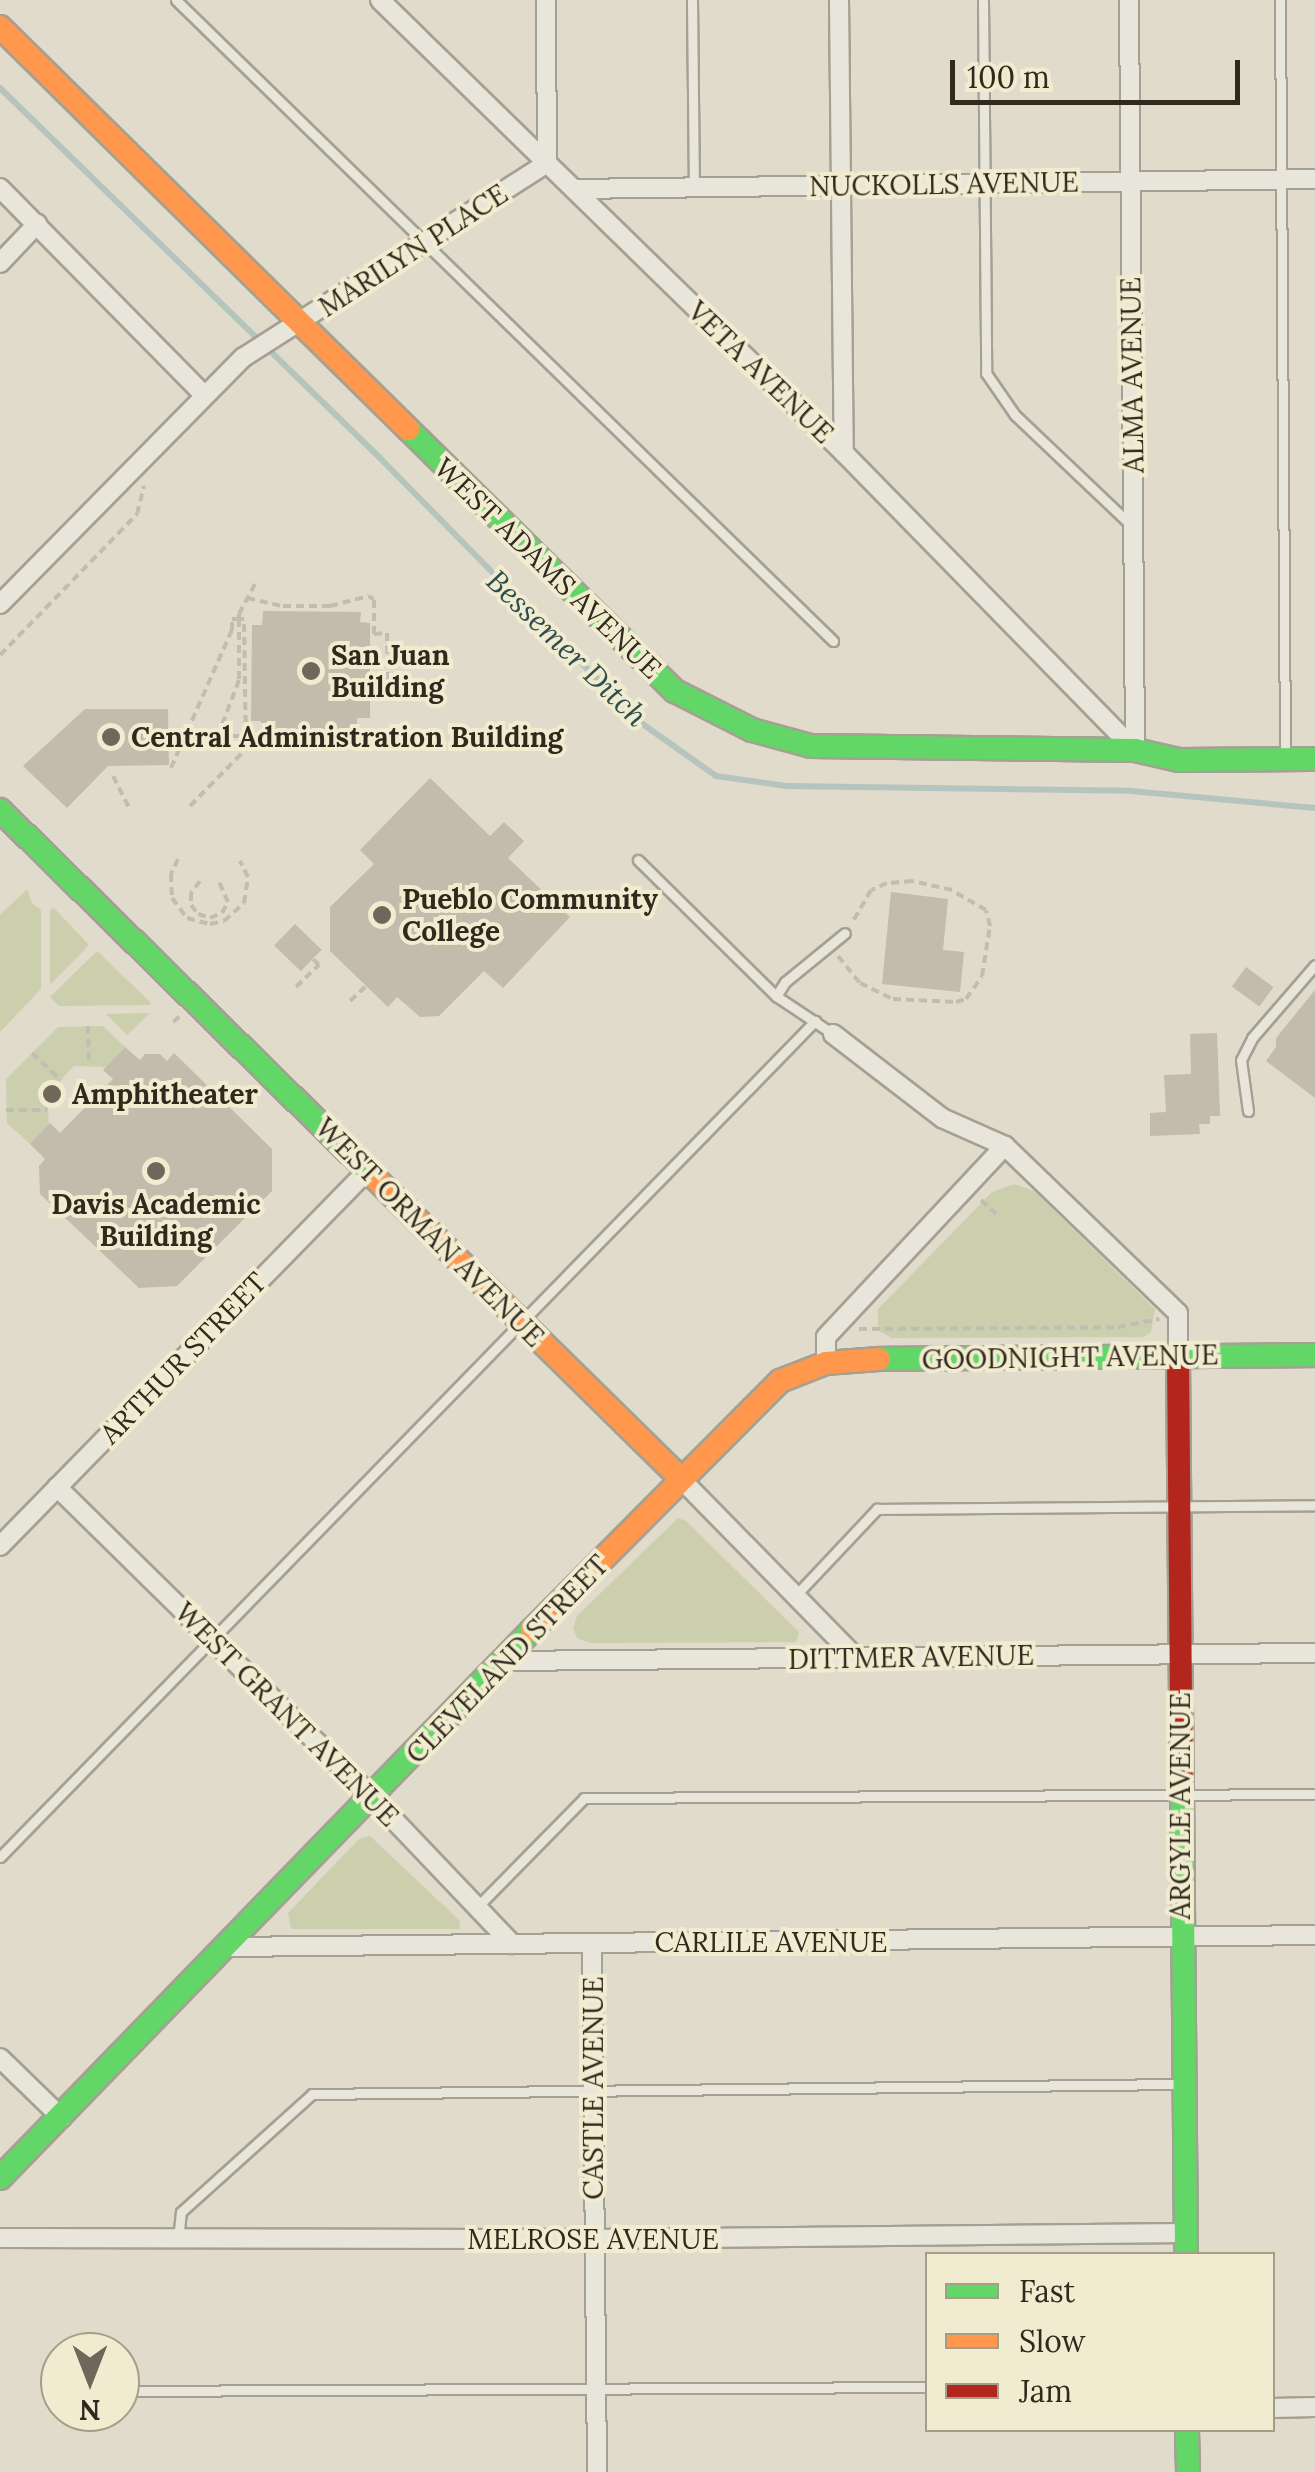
<!DOCTYPE html>
<style>
body{margin:0}
#map{position:relative;width:1315px;height:2472px;overflow:hidden;background:#e0dbca;font-family:Lora,serif}
div>[style]{position:absolute}
[style*='--x']{left:calc(var(--x)*1px);top:calc(var(--y)*1px);width:calc(var(--w)*1px);rotate:calc(var(--a)*1deg)}
.green>*{inset:0;background:#cbcfae}
.stream>*{height:6px;margin:-3px;padding:0 3px;transform-origin:3px;border-radius:3px;background:#b5c5bd}
.building>*{inset:0;background:#c3bbab;transform-origin:0 0}
.path>*{height:4px;margin-top:-2px;transform-origin:0;background:repeating-linear-gradient(90deg,#c1bdb3 0 8px,transparent 0 13px)}
.roads{filter:drop-shadow(2px 0 #a5a094) drop-shadow(-2px 0 #a5a094) drop-shadow(0 2px #a5a094) drop-shadow(0 -2px #a5a094)}
.lane>*{height:9px;margin:-4.5px;padding:0 4.5px;transform-origin:4.5px;border-radius:4.5px;background:#e8e6db}
.street>*{height:18px;margin:-9px;padding:0 9px;transform-origin:9px;border-radius:9px;background:#e8e6db}
.fast>*{height:22px;margin:-11px;padding:0 11px;transform-origin:11px;border-radius:11px;background:#63d668}
.slow>*{height:22px;margin:-11px;padding:0 11px;transform-origin:11px;border-radius:11px;background:#ff974d}
.jam>*{height:22px;margin:-11px;padding:0 11px;transform-origin:11px;border-radius:11px;background:#b3261e}
.dots>*{width:28px;height:28px;translate:-50% -50%;box-sizing:border-box;border:5px solid #f1ebd0;border-radius:50%}
span{translate:-50% -50%;white-space:nowrap;text-align:center;line-height:1.15;-webkit-text-stroke:8px #f1ebd0;paint-order:stroke}
.street-label{font-size:28px;color:#31291e}
.poi-label{font-size:28px;color:#31291e;font-weight:700}
.left{translate:0 -50%;text-align:left}
.water-label{font-size:30px;color:#2e4e50;font-style:italic}
.legend{position:absolute;left:925px;top:2252px;width:350px;height:180px;box-sizing:border-box;background:#f1ebd0;border:2px solid #a49d89;margin:0;padding:12px 18px;list-style:none;font-size:30px;color:#31291e}
.legend li{display:flex;align-items:center;gap:20px;height:50px}
.legend b{width:50px;border:2px solid #a49d89}
.north{position:absolute;left:40px;top:2332px;width:100px;height:100px;box-sizing:border-box;background:#f1ebd0;border:2px solid #a49d89;border-radius:50%;rotate:180deg;font-size:28px;font-weight:700;line-height:40px;text-align:center;color:#31291e}
.north::after{content:'';display:block;margin:auto;width:35px;height:45px;background:#6e675a;clip-path:polygon(50% 0,100% 100%,50% 72%,0 100%)}
.scale{position:absolute;left:950px;top:60px;width:290px;height:45px;box-sizing:border-box;border:5px solid #31291e;border-top:0;padding-left:12px;font-size:30px;line-height:35px;white-space:nowrap;color:#31291e;-webkit-text-stroke:8px #f1ebd0;paint-order:stroke}
</style>
<div id="map">
<div class="green">
<i style="clip-path:polygon(27px 889px,32px 903px,41px 910px,41px 989px,0 1032px,0 915px)"></i>
<i style="clip-path:polygon(54px 908px,89px 945px,50px 985px,50px 910px)"></i>
<i style="clip-path:polygon(97px 951px,150px 1002px,150px 1005px,59px 1006px,50px 997px)"></i>
<i style="clip-path:polygon(150px 1013px,127px 1035px,106px 1014px)"></i>
<i style="clip-path:polygon(103px 1026px,125px 1047px,106px 1067px,74px 1066px,47px 1094px,49px 1125px,30px 1144px,7px 1123px,6px 1079px,58px 1027px)"></i>
<i style="clip-path:polygon(1014px 1184px,1034px 1191px,1155px 1309px,1151px 1332px,1143px 1337px,891px 1338px,878px 1330px,878px 1309px,992px 1192px)"></i>
<i style="clip-path:polygon(678px 1518px,686px 1521px,799px 1632px,796px 1642px,590px 1643px,577px 1638px,573px 1628px,577px 1616px)"></i>
<i style="clip-path:polygon(370px 1836px,460px 1921px,459px 1929px,291px 1929px,288px 1913px,359px 1839px)"></i>
</div>
<div class="stream">
<i style="--x:0;--y:88;--w:529;--a:44.23"></i>
<i style="--x:379;--y:457;--w:368;--a:45.5"></i>
<i style="--x:637;--y:720;--w:97;--a:35.3"></i>
<i style="--x:716;--y:776;--w:71;--a:8.1"></i>
<i style="--x:786;--y:786;--w:345;--a:0.8"></i>
<i style="--x:1131;--y:791;--w:185;--a:5.3"></i>
</div>
<div class="building">
<i style="clip-path:polygon(263px 611px,361px 612px,360px 622px,370px 623px,370px 718px,357px 718px,357px 733px,261px 733px,261px 721px,251px 721px,252px 625px,262px 625px)"></i>
<i style="clip-path:polygon(85px 709px,168px 709px,169px 765px,108px 766px,67px 808px,23px 766px)"></i>
<i style="clip-path:polygon(430px 778px,490px 836px,504px 822px,524px 841px,508px 858px,570px 917px,503px 988px,484px 971px,439px 1016px,420px 1017px,397px 997px,388px 1007px,330px 951px,330px 907px,374px 864px,360px 850px)"></i>
<i style="clip-path:polygon(891px 892px,948px 899px,943px 950px,964px 952px,960px 992px,882px 984px)"></i>
<i style="left:295px;top:924px;width:37px;height:30px;rotate:44deg"></i>
<i style="left:1246px;top:967px;width:34px;height:24px;rotate:36deg"></i>
<i style="clip-path:polygon(1315px 990px,1315px 1098px,1266px 1061px,1276px 1047px,1276px 1038px)"></i>
<i style="clip-path:polygon(1217px 1033px,1220px 1116px,1210px 1116px,1210px 1124px,1199px 1124px,1200px 1134px,1150px 1136px,1150px 1113px,1166px 1112px,1164px 1075px,1191px 1074px,1190px 1034px)"></i>
<i style="clip-path:polygon(125px 1047px,140px 1060px,145px 1054px,160px 1054px,167px 1061px,174px 1053px,272px 1149px,272px 1191px,177px 1286px,139px 1288px,40px 1194px,39px 1166px,45px 1159px,30px 1144px,50px 1123px,60px 1133px,113px 1079px,103px 1070px)"></i>
</div>
<div class="path">
<i style="--x:247;--y:598;--w:37;--a:13"></i>
<i style="--x:283;--y:606;--w:47;--a:0"></i>
<i style="--x:330;--y:606;--w:40;--a:-14.4"></i>
<i style="--x:369;--y:596;--w:6;--a:39"></i>
<i style="--x:374;--y:600;--w:34;--a:90"></i>
<i style="--x:374;--y:634;--w:13;--a:-4"></i>
<i style="--x:387;--y:633;--w:60;--a:89"></i>
<i style="--x:388;--y:693;--w:26;--a:0"></i>
<i style="--x:0;--y:655;--w:197;--a:-45.8"></i>
<i style="--x:137;--y:514;--w:29;--a:-76"></i>
<i style="--x:188;--y:737;--w:30;--a:-2"></i>
<i style="--x:171;--y:768;--w:151;--a:-66.2"></i>
<i style="--x:232;--y:630;--w:11;--a:-90"></i>
<i style="--x:232;--y:619;--w:7;--a:0"></i>
<i style="--x:239;--y:619;--w:61;--a:90"></i>
<i style="--x:239;--y:680;--w:60;--a:110.6"></i>
<i style="--x:218;--y:736;--w:107;--a:0"></i>
<i style="--x:113;--y:776;--w:39;--a:63"></i>
<i style="--x:190;--y:806;--w:80;--a:-45.5"></i>
<i style="--x:246;--y:749;--w:130;--a:-90.9"></i>
<i style="--x:244;--y:619;--w:5;--a:180"></i>
<i style="--x:239;--y:619;--w:5;--a:-90"></i>
<i style="--x:239;--y:614;--w:36;--a:-62"></i>
<i style="--x:178;--y:859;--w:17;--a:115"></i>
<i style="--x:171;--y:874;--w:24;--a:88"></i>
<i style="--x:172;--y:898;--w:25;--a:53"></i>
<i style="--x:187;--y:918;--w:24;--a:15"></i>
<i style="--x:210;--y:924;--w:14;--a:-12"></i>
<i style="--x:224;--y:921;--w:27;--a:-42"></i>
<i style="--x:244;--y:903;--w:26;--a:-81"></i>
<i style="--x:248;--y:877;--w:18;--a:-117"></i>
<i style="--x:200;--y:881;--w:15;--a:127"></i>
<i style="--x:191;--y:893;--w:12;--a:90"></i>
<i style="--x:191;--y:905;--w:11;--a:52"></i>
<i style="--x:198;--y:914;--w:13;--a:18"></i>
<i style="--x:210;--y:918;--w:13;--a:-23"></i>
<i style="--x:222;--y:913;--w:13;--a:-61"></i>
<i style="--x:228;--y:902;--w:22;--a:-114"></i>
<i style="--x:838;--y:956;--w:35;--a:51"></i>
<i style="--x:860;--y:983;--w:37;--a:26"></i>
<i style="--x:893;--y:999;--w:63;--a:2.7"></i>
<i style="--x:956;--y:1002;--w:10;--a:-17"></i>
<i style="--x:966;--y:999;--w:28;--a:-55"></i>
<i style="--x:982;--y:976;--w:51;--a:-80.9"></i>
<i style="--x:990;--y:926;--w:16;--a:-104"></i>
<i style="--x:986;--y:910;--w:39;--a:-150"></i>
<i style="--x:952;--y:890;--w:41;--a:-167.3"></i>
<i style="--x:912;--y:881;--w:25;--a:175"></i>
<i style="--x:887;--y:883;--w:17;--a:156"></i>
<i style="--x:871;--y:890;--w:36;--a:120"></i>
<i style="--x:296;--y:987;--w:32;--a:-44"></i>
<i style="--x:319;--y:965;--w:8;--a:-135"></i>
<i style="--x:350;--y:1001;--w:22;--a:-43"></i>
<i style="--x:173;--y:1022;--w:11;--a:-41"></i>
<i style="--x:88;--y:1026;--w:39;--a:89"></i>
<i style="--x:32;--y:1053;--w:40;--a:43"></i>
<i style="--x:6;--y:1110;--w:41;--a:0"></i>
<i style="--x:981;--y:1200;--w:21;--a:43"></i>
<i style="--x:859;--y:1329;--w:259;--a:-0.4"></i>
<i style="--x:1118;--y:1327;--w:42;--a:-11"></i>
</div>
<div class="roads">
<div class="lane">
<i style="--x:176;--y:0;--w:918;--a:44.29"></i>
<i style="--x:692;--y:0;--w:187;--a:89.4"></i>
<i style="--x:983;--y:0;--w:373;--a:89.5"></i>
<i style="--x:986;--y:373;--w:51;--a:55.4"></i>
<i style="--x:1015;--y:415;--w:163;--a:43.5"></i>
<i style="--x:1280;--y:0;--w:756;--a:89.62"></i>
<i style="--x:638;--y:860;--w:194;--a:44.6"></i>
<i style="--x:776;--y:996;--w:69;--a:33.7"></i>
<i style="--x:776;--y:996;--w:17;--a:-57"></i>
<i style="--x:785;--y:982;--w:77;--a:-39.2"></i>
<i style="--x:1248;--y:1111;--w:51;--a:-97.8"></i>
<i style="--x:1241;--y:1060;--w:25;--a:-63"></i>
<i style="--x:1252;--y:1038;--w:96;--a:-49.2"></i>
<i style="--x:795;--y:1596;--w:120;--a:-46.7"></i>
<i style="--x:877;--y:1509;--w:438;--a:-0.5"></i>
<i style="--x:0;--y:1857;--w:1168;--a:-45.73"></i>
<i style="--x:478;--y:1906;--w:151;--a:-45.5"></i>
<i style="--x:584;--y:1798;--w:731;--a:-0.31"></i>
<i style="--x:178;--y:2240;--w:28;--a:-84"></i>
<i style="--x:181;--y:2212;--w:176;--a:-42"></i>
<i style="--x:312;--y:2094;--w:869;--a:-0.66"></i>
<i style="--x:120;--y:2391;--w:808;--a:-0.28"></i>
</div>
<div class="street">
<i style="--x:380;--y:0;--w:648;--a:44.31"></i>
<i style="--x:844;--y:453;--w:416;--a:45.6"></i>
<i style="--x:839;--y:0;--w:453;--a:89.4"></i>
<i style="--x:1129;--y:0;--w:750;--a:89.54"></i>
<i style="--x:0;--y:188;--w:291;--a:45.4"></i>
<i style="--x:574;--y:189;--w:741;--a:-0.77"></i>
<i style="--x:0;--y:263;--w:54;--a:-46.5"></i>
<i style="--x:0;--y:604;--w:347;--a:-45.4"></i>
<i style="--x:244;--y:357;--w:360;--a:-32.6"></i>
<i style="--x:547;--y:163;--w:163;--a:-90.4"></i>
<i style="--x:833;--y:1034;--w:138;--a:37.6"></i>
<i style="--x:942;--y:1118;--w:69;--a:24"></i>
<i style="--x:1005;--y:1146;--w:240;--a:44"></i>
<i style="--x:1178;--y:1313;--w:44;--a:90"></i>
<i style="--x:826;--y:1363;--w:26;--a:-90"></i>
<i style="--x:826;--y:1337;--w:262;--a:-46.9"></i>
<i style="--x:680;--y:1478;--w:252;--a:45.6"></i>
<i style="--x:57;--y:1487;--w:443;--a:44.5"></i>
<i style="--x:373;--y:1798;--w:202;--a:46.4"></i>
<i style="--x:0;--y:1546;--w:525;--a:-45.62"></i>
<i style="--x:507;--y:1661;--w:808;--a:-0.57"></i>
<i style="--x:592;--y:1943;--w:529;--a:89.46"></i>
<i style="--x:227;--y:1947;--w:1088;--a:-0.63"></i>
<i style="--x:0;--y:2058;--w:86;--a:44.1"></i>
<i style="--x:0;--y:2238;--w:594;--a:0.1"></i>
<i style="--x:594;--y:2239;--w:591;--a:-0.58"></i>
<i style="--x:1272;--y:2408;--w:43;--a:-1.3"></i>
</div>
<div class="fast">
<i style="--x:408;--y:429;--w:374;--a:44.5"></i>
<i style="--x:675;--y:691;--w:86;--a:26.9"></i>
<i style="--x:752;--y:730;--w:61;--a:15.2"></i>
<i style="--x:811;--y:746;--w:324;--a:0.7"></i>
<i style="--x:1135;--y:750;--w:45;--a:12.8"></i>
<i style="--x:1179;--y:760;--w:136;--a:-0.4"></i>
<i style="--x:0;--y:810;--w:527;--a:44.46"></i>
<i style="--x:879;--y:1359;--w:436;--a:-0.5"></i>
<i style="--x:1182;--y:1789;--w:465;--a:89.5"></i>
<i style="--x:0;--y:2178;--w:764;--a:-45.85"></i>
<i style="--x:1187;--y:2430;--w:42;--a:88.6"></i>
</div>
<div class="slow">
<i style="--x:0;--y:27;--w:573;--a:44.58"></i>
<i style="--x:376;--y:1179;--w:426;--a:44.5"></i>
<i style="--x:532;--y:1630;--w:351;--a:-45.1"></i>
<i style="--x:780;--y:1381;--w:49;--a:-21.4"></i>
<i style="--x:826;--y:1363;--w:53;--a:-4.3"></i>
</div>
<div class="jam">
<i style="--x:1178;--y:1357;--w:432;--a:89.5"></i>
</div>
</div>
<div class="dots">
<i style="left:311px;top:671px;background:#6e675a"></i>
<i style="left:111px;top:737px;background:#6e675a"></i>
<i style="left:382px;top:915px;background:#6e675a"></i>
<i style="left:52px;top:1094px;background:#6e675a"></i>
<i style="left:156px;top:1171px;background:#6e675a"></i>
</div>
<div class="street-label">
<span style="left:944px;top:184px;rotate:-1deg">NUCKOLLS AVENUE</span>
<span style="left:413px;top:250px;rotate:-33deg">MARILYN PLACE</span>
<span style="left:761px;top:372px;rotate:44deg">VETA AVENUE</span>
<span style="left:1132px;top:375px;rotate:-91deg">ALMA AVENUE</span>
<span style="left:548px;top:568px;rotate:44deg">WEST ADAMS AVENUE</span>
<span style="left:430px;top:1232px;rotate:45deg">WEST ORMAN AVENUE</span>
<span style="left:1070px;top:1357px;rotate:-1deg">GOODNIGHT AVENUE</span>
<span style="left:183px;top:1358px;rotate:-46deg">ARTHUR STREET</span>
<span style="left:911px;top:1657px;rotate:-1deg">DITTMER AVENUE</span>
<span style="left:507px;top:1659px;rotate:-46deg">CLEVELAND STREET</span>
<span style="left:287px;top:1714px;rotate:45deg">WEST GRANT AVENUE</span>
<span style="left:1180px;top:1806px;rotate:-90deg">ARGYLE AVENUE</span>
<span style="left:771px;top:1942px">CARLILE AVENUE</span>
<span style="left:593px;top:2088px;rotate:-90deg">CASTLE AVENUE</span>
<span style="left:593px;top:2239px">MELROSE AVENUE</span>
</div>
<div class="poi-label">
<span class="left" style="left:331px;top:671px">San Juan<br>Building</span>
<span class="left" style="left:131px;top:737px">Central Administration Building</span>
<span class="left" style="left:402px;top:915px">Pueblo Community<br>College</span>
<span class="left" style="left:72px;top:1094px">Amphitheater</span>
<span style="left:156px;top:1220px">Davis Academic<br>Building</span>
</div>
<div class="water-label">
<span style="left:567px;top:648px;rotate:44deg">Bessemer Ditch</span>
</div>
<ul class="legend">
<li><b style="height:12px;background:#63d668"></b>Fast</li>
<li><b style="height:12px;background:#ff974d"></b>Slow</li>
<li><b style="height:12px;background:#b3261e"></b>Jam</li>
</ul>
<div class="north">N</div>
<div class="scale">100 m</div>
</div>
